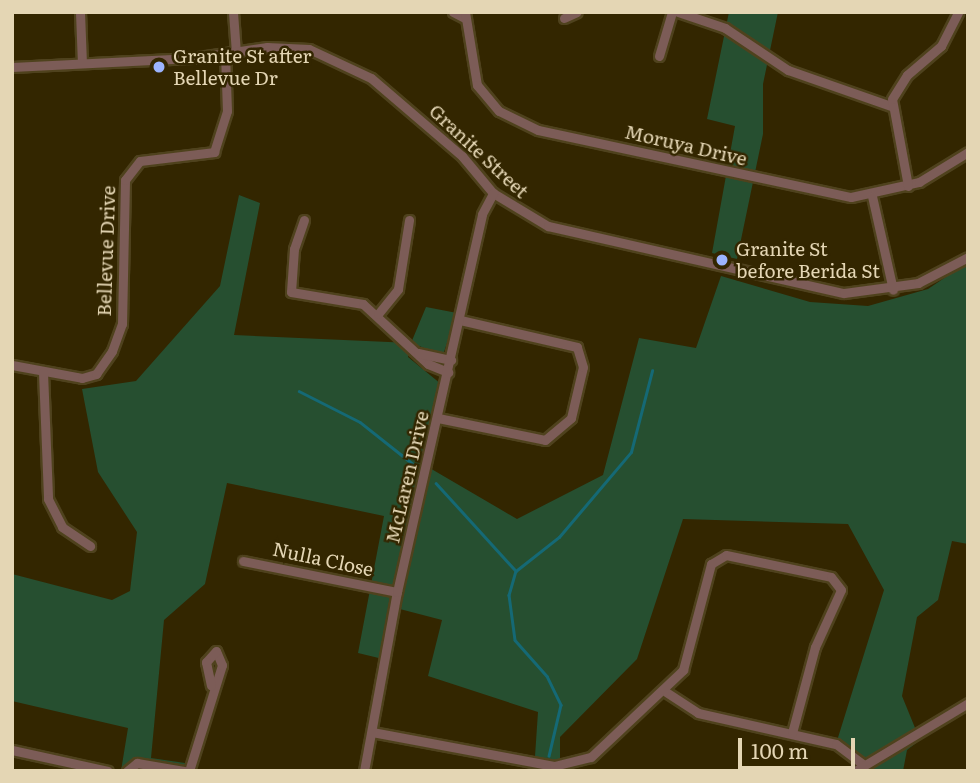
<!DOCTYPE html>
<style>
body{margin:0}
#map{position:relative;width:980px;height:783px;overflow:hidden;background:#332600;font-family:Literata,serif}
div>[style]{position:absolute}
[style*='--x']{left:calc(var(--x)*1px);top:calc(var(--y)*1px);width:calc(var(--w)*1px);rotate:calc(var(--a)*1deg)}
.green>*{inset:0;background:#264f30}
.stream>*{height:2.5px;margin:-1.25px;padding:0 1.25px;transform-origin:1.25px;border-radius:1.25px;background:#156975}
.roads{filter:drop-shadow(2px 0 #4f421d) drop-shadow(-2px 0 #4f421d) drop-shadow(0 2px #4f421d) drop-shadow(0 -2px #4f421d)}
.minor>*{height:9px;margin:-4.5px;padding:0 4.5px;transform-origin:4.5px;border-radius:4.5px;background:#7c5c57}
.dots>*{width:19px;height:19px;translate:-50% -50%;box-sizing:border-box;border:4px solid #332600;border-radius:50%}
span{translate:-50% -50%;white-space:nowrap;text-align:center;line-height:1.15;-webkit-text-stroke:5px #332600;paint-order:stroke}
.poi-label{font-size:19px;color:#e4d6b4}
.left{translate:0 -50%;text-align:left}
.street-label{font-size:19px;color:#e4d6b4}
.frame{position:absolute;inset:0;border:14px solid #e4d6b4;pointer-events:none}
.scale{position:absolute;left:738px;top:738px;width:117px;height:32px;box-sizing:border-box;border:4px solid #e4d6b4;border-top:0;padding-left:9px;font-size:21px;line-height:24px;white-space:nowrap;color:#e4d6b4;-webkit-text-stroke:5px #332600;paint-order:stroke}
</style>
<div id="map">
<div class="green">
<i style="clip-path:polygon(729px 12px,778px 12px,763px 84px,763px 134px,737px 259px,712px 253px,735px 126px,707px 119px)"></i>
<i style="clip-path:polygon(239px 195px,260px 203px,234px 335px,411px 343px,426px 307px,457px 313px,443px 355px,411px 343px,408px 357px,441px 384px,428px 467px,517px 519px,603px 475px,639px 338px,696px 348px,721px 276px,810px 302px,868px 306px,928px 289px,968px 262px,968px 544px,952px 541px,938px 600px,917px 617px,902px 696px,920px 740px,907px 750px,903px 771px,869px 771px,836px 744px,884px 590px,848px 524px,683px 519px,637px 659px,560px 737px,560px 771px,534px 771px,538px 712px,428px 676px,442px 620px,396px 608px,387px 660px,358px 653px,384px 516px,227px 483px,205px 584px,164px 620px,151px 758px,185px 763px,184px 771px,121px 771px,128px 728px,12px 701px,12px 574px,112px 600px,130px 591px,137px 532px,98px 472px,82px 389px,136px 381px,220px 286px)"></i>
</div>
<div class="stream">
<i style="--x:299;--y:391;--w:68;--a:26.9"></i>
<i style="--x:360;--y:422;--w:74;--a:38.4"></i>
<i style="--x:436;--y:483;--w:119;--a:47.7"></i>
<i style="--x:516;--y:571;--w:25;--a:106"></i>
<i style="--x:509;--y:595;--w:45;--a:82.4"></i>
<i style="--x:515;--y:640;--w:48;--a:48.4"></i>
<i style="--x:547;--y:676;--w:32;--a:64"></i>
<i style="--x:561;--y:705;--w:52;--a:103.2"></i>
<i style="--x:517;--y:570;--w:53;--a:-38.2"></i>
<i style="--x:559;--y:537;--w:111;--a:-49.7"></i>
<i style="--x:631;--y:452;--w:84;--a:-75.5"></i>
</div>
<div class="roads">
<div class="minor">
<i style="--x:80;--y:12;--w:51;--a:87.8"></i>
<i style="--x:233;--y:12;--w:41;--a:85.8"></i>
<i style="--x:453;--y:12;--w:13;--a:27"></i>
<i style="--x:465;--y:12;--w:74;--a:80.7"></i>
<i style="--x:477;--y:85;--w:34;--a:50"></i>
<i style="--x:499;--y:111;--w:43;--a:26"></i>
<i style="--x:538;--y:130;--w:320;--a:12.1"></i>
<i style="--x:851;--y:197;--w:70;--a:-12.4"></i>
<i style="--x:919;--y:182;--w:57;--a:-31.5"></i>
<i style="--x:678;--y:12;--w:50;--a:18.8"></i>
<i style="--x:725;--y:28;--w:76;--a:33.7"></i>
<i style="--x:788;--y:70;--w:109;--a:19.3"></i>
<i style="--x:564;--y:18;--w:14;--a:-25"></i>
<i style="--x:659;--y:56;--w:46;--a:-73.5"></i>
<i style="--x:12;--y:67;--w:180;--a:-2.9"></i>
<i style="--x:192;--y:58;--w:76;--a:-8.3"></i>
<i style="--x:267;--y:47;--w:42;--a:2.7"></i>
<i style="--x:309;--y:49;--w:68;--a:25.1"></i>
<i style="--x:371;--y:78;--w:120;--a:40.6"></i>
<i style="--x:462;--y:156;--w:48;--a:50"></i>
<i style="--x:493;--y:193;--w:64;--a:31"></i>
<i style="--x:548;--y:226;--w:303;--a:12.8"></i>
<i style="--x:844;--y:293;--w:75;--a:-7.7"></i>
<i style="--x:918;--y:283;--w:56;--a:-27.5"></i>
<i style="--x:908;--y:186;--w:88;--a:-100.4"></i>
<i style="--x:892;--y:99;--w:28;--a:-58"></i>
<i style="--x:907;--y:75;--w:45;--a:-40.5"></i>
<i style="--x:941;--y:46;--w:38;--a:-63"></i>
<i style="--x:872;--y:196;--w:96;--a:77.4"></i>
<i style="--x:304;--y:220;--w:31;--a:109"></i>
<i style="--x:294;--y:249;--w:43;--a:94"></i>
<i style="--x:291;--y:292;--w:73;--a:9.5"></i>
<i style="--x:363;--y:304;--w:88;--a:42.7"></i>
<i style="--x:428;--y:364;--w:22;--a:22"></i>
<i style="--x:378;--y:314;--w:32;--a:-51"></i>
<i style="--x:398;--y:289;--w:70;--a:-80.9"></i>
<i style="--x:418;--y:353;--w:34;--a:12"></i>
<i style="--x:12;--y:365;--w:71;--a:10.5"></i>
<i style="--x:82;--y:378;--w:15;--a:-16"></i>
<i style="--x:96;--y:374;--w:28;--a:-55"></i>
<i style="--x:112;--y:351;--w:29;--a:-70"></i>
<i style="--x:122;--y:324;--w:144;--a:-88.8"></i>
<i style="--x:125;--y:180;--w:24;--a:-52"></i>
<i style="--x:140;--y:161;--w:75;--a:-6.9"></i>
<i style="--x:214;--y:152;--w:43;--a:-72.4"></i>
<i style="--x:227;--y:111;--w:56;--a:-92"></i>
<i style="--x:43;--y:372;--w:127;--a:87.7"></i>
<i style="--x:48;--y:499;--w:31;--a:63"></i>
<i style="--x:62;--y:527;--w:34;--a:34"></i>
<i style="--x:438;--y:418;--w:109;--a:11.6"></i>
<i style="--x:545;--y:440;--w:34;--a:-40"></i>
<i style="--x:571;--y:418;--w:52;--a:-76.8"></i>
<i style="--x:583;--y:367;--w:21;--a:-107"></i>
<i style="--x:577;--y:347;--w:120;--a:-167"></i>
<i style="--x:243;--y:561;--w:157;--a:11.4"></i>
<i style="--x:666;--y:692;--w:38;--a:33"></i>
<i style="--x:698;--y:713;--w:141;--a:12.7"></i>
<i style="--x:836;--y:744;--w:34;--a:37"></i>
<i style="--x:372;--y:732;--w:185;--a:10.6"></i>
<i style="--x:554;--y:766;--w:38;--a:-14"></i>
<i style="--x:591;--y:757;--w:127;--a:-43.4"></i>
<i style="--x:683;--y:670;--w:110;--a:-75.2"></i>
<i style="--x:711;--y:564;--w:17;--a:-31"></i>
<i style="--x:726;--y:555;--w:107;--a:11.8"></i>
<i style="--x:831;--y:577;--w:16;--a:52"></i>
<i style="--x:841;--y:590;--w:63;--a:114.5"></i>
<i style="--x:815;--y:647;--w:89;--a:105"></i>
<i style="--x:12;--y:750;--w:98;--a:12.3"></i>
<i style="--x:127;--y:771;--w:13;--a:-39"></i>
<i style="--x:137;--y:763;--w:49;--a:9.5"></i>
<i style="--x:189;--y:771;--w:111;--a:-72.7"></i>
<i style="--x:222;--y:665;--w:15;--a:-113"></i>
<i style="--x:216;--y:651;--w:15;--a:132"></i>
<i style="--x:206;--y:662;--w:24;--a:78"></i>
<i style="--x:364;--y:771;--w:182;--a:-79.6"></i>
<i style="--x:397;--y:592;--w:387;--a:-77.3"></i>
<i style="--x:482;--y:214;--w:24;--a:-62"></i>
<i style="--x:855;--y:771;--w:132;--a:-31"></i>
</div>
</div>
<div class="dots">
<i style="left:159px;top:67px;background:#9cb4fd"></i>
<i style="left:722px;top:260px;background:#9cb4fd"></i>
</div>
<div class="poi-label">
<span class="left" style="left:173px;top:67px">Granite St after<br>Bellevue Dr</span>
<span class="left" style="left:736px;top:260px">Granite St<br>before Berida St</span>
</div>
<div class="street-label">
<span style="left:686px;top:145px;rotate:13deg">Moruya Drive</span>
<span style="left:479px;top:151px;rotate:43deg">Granite Street</span>
<span style="left:106px;top:251px;rotate:-88deg">Bellevue Drive</span>
<span style="left:407px;top:477px;rotate:-77deg">McLaren Drive</span>
<span style="left:323px;top:559px;rotate:12deg">Nulla Close</span>
</div>
<div class="frame"></div>
<div class="scale">100 m</div>
</div>
